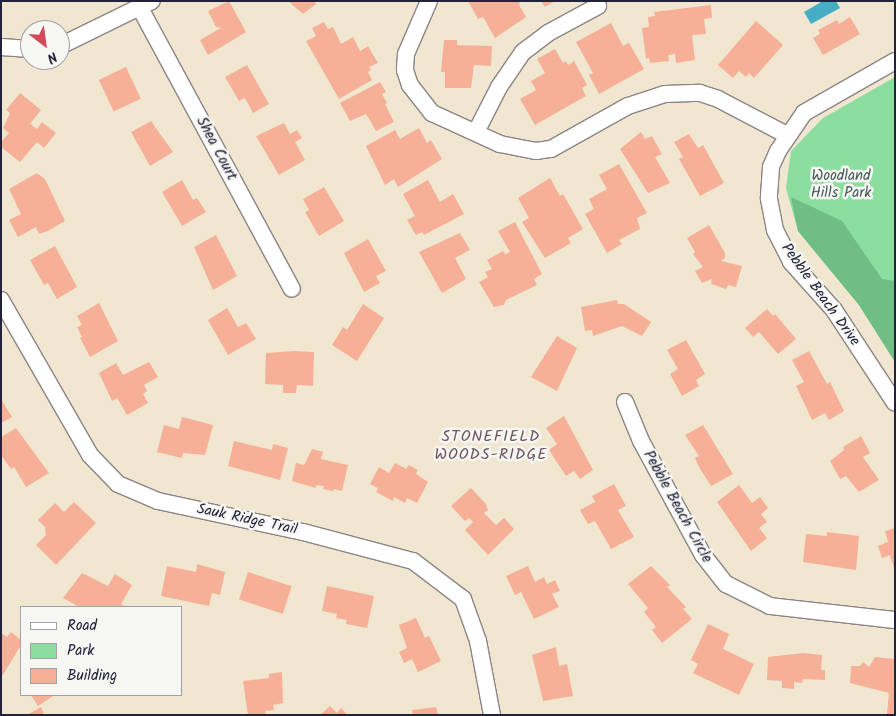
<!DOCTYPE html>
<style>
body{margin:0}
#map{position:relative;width:896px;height:716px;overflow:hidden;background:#f1e6d0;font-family:Kalam,sans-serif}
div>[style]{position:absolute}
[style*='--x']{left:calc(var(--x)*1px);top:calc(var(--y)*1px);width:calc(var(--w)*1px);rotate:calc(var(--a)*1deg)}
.green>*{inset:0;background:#8bde9f}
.forest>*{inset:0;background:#70bd86}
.water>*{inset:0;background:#45aec4}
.building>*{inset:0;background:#f6b098;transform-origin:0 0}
.roads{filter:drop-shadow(1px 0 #8a8486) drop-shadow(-1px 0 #8a8486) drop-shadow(0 1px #8a8486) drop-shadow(0 -1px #8a8486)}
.minor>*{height:16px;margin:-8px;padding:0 8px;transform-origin:8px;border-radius:8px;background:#fff}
span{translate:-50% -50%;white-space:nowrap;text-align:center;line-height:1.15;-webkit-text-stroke:5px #f6f6f2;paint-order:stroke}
.street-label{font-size:15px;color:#22223b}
.park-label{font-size:15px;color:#425a59}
.neighbourhood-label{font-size:16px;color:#6c545c;letter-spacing:1px}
.frame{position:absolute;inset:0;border:2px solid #22223b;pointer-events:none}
.legend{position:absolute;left:20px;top:606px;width:162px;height:90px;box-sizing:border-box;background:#f6f6f2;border:1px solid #a1a1a9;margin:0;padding:6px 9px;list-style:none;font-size:15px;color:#22223b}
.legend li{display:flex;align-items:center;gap:10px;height:25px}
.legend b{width:25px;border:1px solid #a1a1a9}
.north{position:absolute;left:20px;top:20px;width:50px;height:50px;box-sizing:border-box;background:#f6f6f2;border:1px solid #a1a1a9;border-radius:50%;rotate:150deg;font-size:14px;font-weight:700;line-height:20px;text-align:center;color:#22223b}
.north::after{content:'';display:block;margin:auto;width:18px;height:22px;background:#d1495b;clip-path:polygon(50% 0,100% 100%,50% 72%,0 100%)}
</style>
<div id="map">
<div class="green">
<i style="clip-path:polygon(895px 77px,895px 362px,859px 305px,798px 231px,786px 188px,791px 151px,823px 118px)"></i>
</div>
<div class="forest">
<i style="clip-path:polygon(791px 197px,842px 221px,882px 279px,895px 281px,895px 362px,859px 305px,798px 231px)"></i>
</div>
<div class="water">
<i style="clip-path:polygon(823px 1px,836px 1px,840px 8px,811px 24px,804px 12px)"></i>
</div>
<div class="building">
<i style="clip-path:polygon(229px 1px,246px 32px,208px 55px,200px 40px,221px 28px,216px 27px,208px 11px)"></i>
<i style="clip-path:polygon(288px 1px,314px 1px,316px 4px,303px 14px)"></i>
<i style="clip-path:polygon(468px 1px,520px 1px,519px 5px,526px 17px,495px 38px,483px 17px,478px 19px)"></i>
<i style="clip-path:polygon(541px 1px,555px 1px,545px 7px)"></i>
<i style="clip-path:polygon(711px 5px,712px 18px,704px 19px,706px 34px,692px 35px,695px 60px,676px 63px,675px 54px,668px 55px,669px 61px,650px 63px,649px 58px,646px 59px,642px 28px,649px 27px,648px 17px,655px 16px,654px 12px)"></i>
<i style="clip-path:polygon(850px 17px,860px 34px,823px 55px,813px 38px,820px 34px,818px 30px,837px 20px,839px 24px)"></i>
<i style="clip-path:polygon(756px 21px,783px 45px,754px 78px,749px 73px,746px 77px,739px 71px,733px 78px,718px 65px)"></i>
<i style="clip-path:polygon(324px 22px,328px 29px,333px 27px,341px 44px,353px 37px,360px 51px,368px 46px,378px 63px,369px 67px,371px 70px,368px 72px,372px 80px,339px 99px,306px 41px,316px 36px,312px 28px)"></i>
<i style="clip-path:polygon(611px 23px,623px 46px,629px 43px,644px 69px,599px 94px,589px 75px,593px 73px,576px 42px)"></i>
<i style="clip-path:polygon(444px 40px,457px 40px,457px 45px,492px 46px,491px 66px,474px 65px,471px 88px,445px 88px,445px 72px,441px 72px)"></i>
<i style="clip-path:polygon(555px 49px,563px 63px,566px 61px,568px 65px,574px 61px,587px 85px,582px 88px,586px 96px,535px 125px,520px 99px,536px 90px,531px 81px,545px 73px,537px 59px)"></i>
<i style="clip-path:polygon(247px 65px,269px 104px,253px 113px,245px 98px,239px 101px,225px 77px)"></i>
<i style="left:126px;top:67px;width:35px;height:30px;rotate:65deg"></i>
<i style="clip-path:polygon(380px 82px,386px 92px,382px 94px,387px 103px,385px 104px,394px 122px,376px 131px,366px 114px,350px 121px,340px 103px)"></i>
<i style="clip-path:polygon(20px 93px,41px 110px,30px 124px,37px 129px,42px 122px,56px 133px,44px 148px,37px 142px,20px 162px,1px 147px,1px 142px,9px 133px,3px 128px,10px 113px,6px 110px)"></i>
<i style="clip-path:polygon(151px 121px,173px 152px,150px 166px,131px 132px)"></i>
<i style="clip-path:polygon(284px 123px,290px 134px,297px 130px,302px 138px,295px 142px,305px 160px,279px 175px,256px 136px)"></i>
<i style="clip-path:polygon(419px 128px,427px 143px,431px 140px,442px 159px,398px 187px,394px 179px,385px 185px,366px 146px,395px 130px,400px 139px)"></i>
<i style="clip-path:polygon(641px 132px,645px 139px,652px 136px,662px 154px,655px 157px,670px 183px,648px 193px,620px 149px)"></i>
<i style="clip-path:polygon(689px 134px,698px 148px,703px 145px,724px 183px,700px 196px,679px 159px,683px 157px,674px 142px)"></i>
<i style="clip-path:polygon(619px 164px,647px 213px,637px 218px,640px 229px,619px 240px,622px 244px,607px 253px,585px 214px,594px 209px,589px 199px,607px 189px,599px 175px)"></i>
<i style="clip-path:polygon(37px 173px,45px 179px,65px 221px,48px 231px,39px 234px,36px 227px,18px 237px,9px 220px,21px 214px,9px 189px)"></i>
<i style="clip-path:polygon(550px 178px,560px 196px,563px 194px,583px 229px,568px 238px,571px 243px,545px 258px,522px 222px,529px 218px,518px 198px)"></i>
<i style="clip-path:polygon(182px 180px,193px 200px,197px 198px,206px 212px,182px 226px,162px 192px)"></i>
<i style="clip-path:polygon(428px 180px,440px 202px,453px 194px,464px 214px,424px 235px,422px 232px,416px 235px,407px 220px,415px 216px,403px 194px)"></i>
<i style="clip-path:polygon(324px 187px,344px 221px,319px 236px,305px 212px,309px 210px,303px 199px)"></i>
<i style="clip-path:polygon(515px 222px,542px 274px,534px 279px,537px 285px,506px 300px,504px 305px,494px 307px,479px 282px,488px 277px,485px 272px,492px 269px,487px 260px,503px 251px,505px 254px,510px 252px,498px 231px)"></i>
<i style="clip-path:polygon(709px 225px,725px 253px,725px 258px,721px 261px,742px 266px,736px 287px,728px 285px,726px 289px,711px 284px,712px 279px,702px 283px,695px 271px,703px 267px,693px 254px,695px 252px,687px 238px)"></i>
<i style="clip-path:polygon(460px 233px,470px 250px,455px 258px,466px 279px,442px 293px,419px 252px)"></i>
<i style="clip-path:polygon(216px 235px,237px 276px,213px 290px,194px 247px)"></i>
<i style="clip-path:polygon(368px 239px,386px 271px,376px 276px,380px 283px,364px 292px,344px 253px)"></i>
<i style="clip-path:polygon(55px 246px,77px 287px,57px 299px,48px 283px,44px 285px,30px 260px)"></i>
<i style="clip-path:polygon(617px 300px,618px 304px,624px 304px,651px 322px,642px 336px,622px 326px,593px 336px,592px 330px,585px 331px,581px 307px)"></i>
<i style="clip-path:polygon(99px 303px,118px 341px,90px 357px,80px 338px,82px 337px,77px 327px,82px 325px,77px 316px)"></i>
<i style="clip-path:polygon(363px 304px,384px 318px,357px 361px,332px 345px,343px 327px,347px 330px)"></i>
<i style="clip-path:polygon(227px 308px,238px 327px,246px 323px,256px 339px,228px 355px,208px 320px)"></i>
<i style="clip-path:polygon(767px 309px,773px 316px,775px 314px,796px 339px,778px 354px,759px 332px,753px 337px,745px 328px)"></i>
<i style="clip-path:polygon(557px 336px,577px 348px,557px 391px,531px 377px)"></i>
<i style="clip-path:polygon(686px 340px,705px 374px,696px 380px,699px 386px,682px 396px,670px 374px,678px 369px,667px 350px)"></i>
<i style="clip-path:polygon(295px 351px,314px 352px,313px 386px,297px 385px,296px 393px,283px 393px,283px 385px,265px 384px,266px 353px)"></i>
<i style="clip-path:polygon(809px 351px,827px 384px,830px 382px,844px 411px,829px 420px,825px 413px,812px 420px,796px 386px,804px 382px,792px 360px)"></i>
<i style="clip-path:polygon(149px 362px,158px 377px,144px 385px,147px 391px,143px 394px,148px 403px,127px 415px,117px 398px,112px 401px,99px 373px,116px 363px,123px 375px)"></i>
<i style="clip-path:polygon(1px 399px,12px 417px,1px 423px)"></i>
<i style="clip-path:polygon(564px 416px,593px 470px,580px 479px,574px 471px,566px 476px,549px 450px,557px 444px,546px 428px)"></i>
<i style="clip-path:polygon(182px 417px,213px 425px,205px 455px,183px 453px,182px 458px,157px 452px,164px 425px,179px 429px)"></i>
<i style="clip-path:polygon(703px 425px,733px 474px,711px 486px,699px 467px,695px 458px,699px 456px,685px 435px)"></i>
<i style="clip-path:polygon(16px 428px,49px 473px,26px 487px,14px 467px,11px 469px,1px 455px,1px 437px)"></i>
<i style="clip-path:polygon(861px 436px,870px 453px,863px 457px,879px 480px,859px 492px,846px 476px,840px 479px,830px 461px,844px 450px,843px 447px)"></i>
<i style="clip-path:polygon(234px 441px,272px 450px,273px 444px,288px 448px,280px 480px,228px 466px)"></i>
<i style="clip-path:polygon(312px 449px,323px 452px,321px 459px,348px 465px,342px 491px,334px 489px,333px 491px,323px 489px,324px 486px,316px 485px,316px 488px,292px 481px,296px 463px,304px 465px)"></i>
<i style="clip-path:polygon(395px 463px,406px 469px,409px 465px,418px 470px,416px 474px,428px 482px,417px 503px,407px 498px,405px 503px,394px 497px,393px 501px,376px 492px,378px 488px,370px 484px,379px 467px,389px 473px)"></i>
<i style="clip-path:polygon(614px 484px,626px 506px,618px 510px,634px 537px,611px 549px,595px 521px,588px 524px,580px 510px,595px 502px,592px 496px)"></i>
<i style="clip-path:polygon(739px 485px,752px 503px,760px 497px,768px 508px,761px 514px,767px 522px,759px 528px,767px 538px,751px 551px,717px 502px)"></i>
<i style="clip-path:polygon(471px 488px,486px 504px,488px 510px,484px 513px,496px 525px,504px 518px,514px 529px,488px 555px,465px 530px,473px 522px,469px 518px,465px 521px,451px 506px)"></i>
<i style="clip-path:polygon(74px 502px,96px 523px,56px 565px,36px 545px,46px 535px,45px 527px,38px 520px,55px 503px,64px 512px)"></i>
<i style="clip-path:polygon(895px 528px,895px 568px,894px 568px,890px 555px,882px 558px,878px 546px,888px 542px,885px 531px)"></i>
<i style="clip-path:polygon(827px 532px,859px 536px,856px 570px,803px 562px,806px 534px,827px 536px)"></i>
<i style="clip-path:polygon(197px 564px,225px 572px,220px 595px,212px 593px,209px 606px,161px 596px,167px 566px,196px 572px)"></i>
<i style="clip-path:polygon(528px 566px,535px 582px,544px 577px,547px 584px,555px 580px,560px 591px,552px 594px,559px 607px,534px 619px,521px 592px,515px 595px,506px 576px)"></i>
<i style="clip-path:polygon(651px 566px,670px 585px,667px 587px,686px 607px,683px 609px,692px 619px,662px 643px,652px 630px,656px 627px,644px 612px,648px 608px,628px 584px)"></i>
<i style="left:248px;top:572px;width:46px;height:29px;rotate:18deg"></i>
<i style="clip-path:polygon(82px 573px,108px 586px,115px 574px,132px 585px,121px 604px,126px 607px,79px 607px,63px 598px)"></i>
<i style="clip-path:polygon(327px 586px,374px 596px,367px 628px,346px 624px,347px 620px,336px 618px,337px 614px,322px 611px)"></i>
<i style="clip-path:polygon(416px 618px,425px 638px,429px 636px,441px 661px,418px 672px,412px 659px,404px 663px,399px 652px,407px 648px,399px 625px)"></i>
<i style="clip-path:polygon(708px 624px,729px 634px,723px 649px,754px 664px,739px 695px,693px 673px,698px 664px,691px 660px)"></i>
<i style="clip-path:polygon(11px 632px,21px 640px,21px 645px,1px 678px,1px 633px,7px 637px)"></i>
<i style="clip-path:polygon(556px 647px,559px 666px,567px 664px,573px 696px,543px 701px,532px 655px)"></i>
<i style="clip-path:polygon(803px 653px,822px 655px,821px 670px,825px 670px,825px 680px,803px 679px,802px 683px,794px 682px,794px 689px,782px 688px,782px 681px,767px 680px,768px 657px)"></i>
<i style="clip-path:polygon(875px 657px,895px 659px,895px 715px,887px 714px,889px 693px,850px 683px,851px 666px,860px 666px,863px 662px,869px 667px)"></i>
<i style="clip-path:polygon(282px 672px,283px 703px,273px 705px,274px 710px,265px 711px,266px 715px,248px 715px,243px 681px,269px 678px,269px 674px)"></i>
<i style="clip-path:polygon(31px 695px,53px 695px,53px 696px,38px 706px)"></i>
<i style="clip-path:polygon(330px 706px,337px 713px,341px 708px,348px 715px,320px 715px)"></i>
<i style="clip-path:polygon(41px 707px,44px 715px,27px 715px)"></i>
<i style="clip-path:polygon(436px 707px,438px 715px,413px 715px,412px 710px)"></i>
</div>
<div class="roads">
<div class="minor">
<i style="--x:429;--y:1;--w:58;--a:113.5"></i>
<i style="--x:406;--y:54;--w:16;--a:94"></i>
<i style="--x:405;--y:70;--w:16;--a:72"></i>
<i style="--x:410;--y:85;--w:36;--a:52"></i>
<i style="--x:432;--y:113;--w:75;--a:24.5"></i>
<i style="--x:500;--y:144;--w:37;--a:11"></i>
<i style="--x:536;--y:151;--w:15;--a:-8"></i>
<i style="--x:551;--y:149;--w:88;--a:-29.2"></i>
<i style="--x:628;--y:106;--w:39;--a:-18"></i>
<i style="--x:665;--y:94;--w:35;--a:-2"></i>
<i style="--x:700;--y:93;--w:19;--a:18"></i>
<i style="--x:718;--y:99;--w:78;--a:27.6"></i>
<i style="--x:140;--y:8;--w:319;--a:61.6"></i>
<i style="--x:60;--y:46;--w:102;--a:-26.1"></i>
<i style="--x:1;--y:47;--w:29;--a:4"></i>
<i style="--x:895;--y:61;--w:105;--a:150.3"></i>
<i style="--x:804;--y:113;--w:46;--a:124.4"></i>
<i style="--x:778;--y:151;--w:17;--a:114"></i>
<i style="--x:771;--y:167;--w:32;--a:94"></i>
<i style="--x:769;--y:199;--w:32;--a:79"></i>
<i style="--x:775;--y:230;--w:36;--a:63"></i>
<i style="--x:791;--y:262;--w:64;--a:48.1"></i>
<i style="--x:834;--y:310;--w:111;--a:56.7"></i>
<i style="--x:476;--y:132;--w:51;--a:-62.9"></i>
<i style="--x:499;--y:87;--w:42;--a:-55.6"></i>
<i style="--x:523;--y:52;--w:31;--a:-37"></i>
<i style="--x:548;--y:33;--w:57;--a:-28.4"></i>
<i style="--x:1;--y:300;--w:179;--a:60.1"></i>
<i style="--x:90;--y:455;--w:40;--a:46"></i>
<i style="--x:118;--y:484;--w:43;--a:23"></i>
<i style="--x:158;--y:501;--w:148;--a:12.1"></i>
<i style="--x:303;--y:532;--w:114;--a:14.8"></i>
<i style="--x:413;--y:561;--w:63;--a:37.2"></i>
<i style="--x:463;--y:599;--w:45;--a:70.3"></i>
<i style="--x:478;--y:641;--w:75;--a:79.3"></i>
<i style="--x:625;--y:402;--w:42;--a:67.7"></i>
<i style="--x:641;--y:441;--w:130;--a:61.5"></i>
<i style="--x:703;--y:555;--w:37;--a:52"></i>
<i style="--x:726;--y:584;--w:49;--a:26.6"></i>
<i style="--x:770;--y:606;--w:126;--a:6.4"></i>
</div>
</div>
<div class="street-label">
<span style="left:216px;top:149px;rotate:62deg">Shea Court</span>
<span style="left:820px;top:295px;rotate:54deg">Pebble Beach Drive</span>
<span style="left:677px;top:507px;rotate:61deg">Pebble Beach Circle</span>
<span style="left:247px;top:520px;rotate:12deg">Sauk Ridge Trail</span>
</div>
<div class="park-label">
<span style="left:841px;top:185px">Woodland<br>Hills Park</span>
</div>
<div class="neighbourhood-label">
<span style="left:491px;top:446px">STONEFIELD<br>WOODS-RIDGE</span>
</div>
<div class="frame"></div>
<ul class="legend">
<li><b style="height:6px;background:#fff"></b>Road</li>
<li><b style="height:14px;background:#8bde9f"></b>Park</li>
<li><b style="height:14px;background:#f6b098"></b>Building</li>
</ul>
<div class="north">N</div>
</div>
